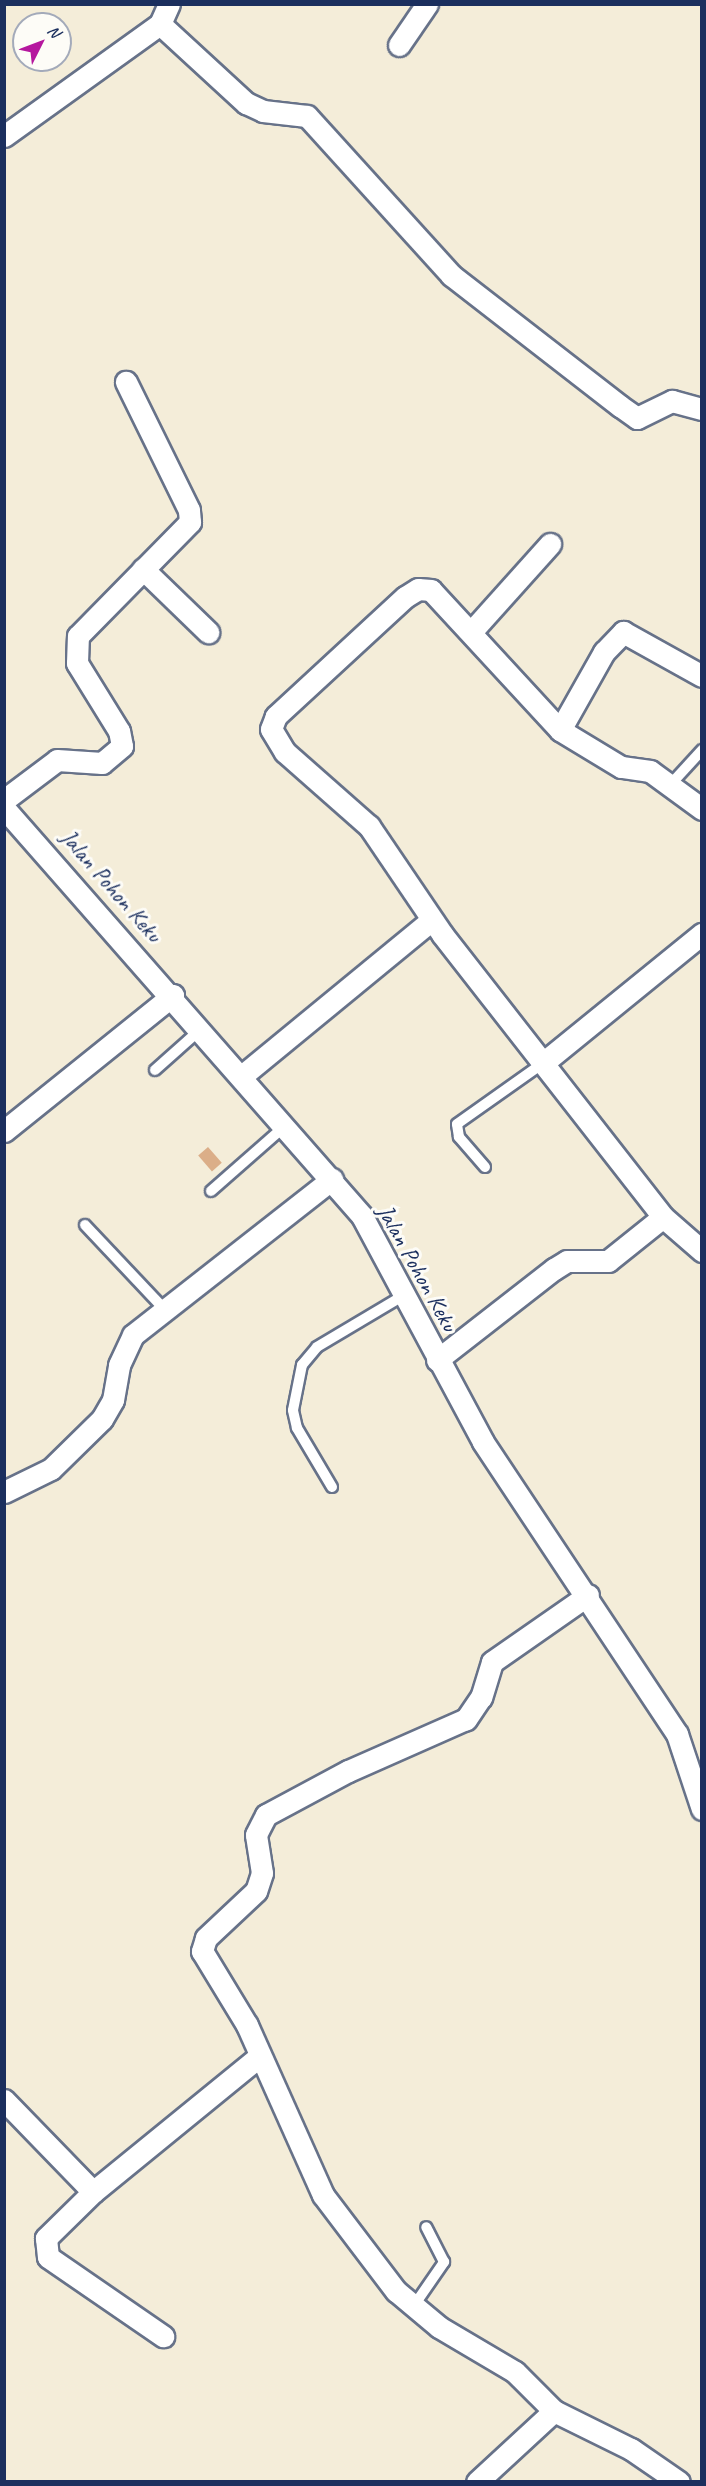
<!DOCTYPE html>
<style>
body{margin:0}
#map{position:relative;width:706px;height:2486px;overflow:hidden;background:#f4edd9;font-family:Caveat,sans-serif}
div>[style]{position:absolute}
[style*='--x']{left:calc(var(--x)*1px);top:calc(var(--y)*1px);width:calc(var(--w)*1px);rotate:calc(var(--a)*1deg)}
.building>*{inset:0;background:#dbae88;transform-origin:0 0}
.roads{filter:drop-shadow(2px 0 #677289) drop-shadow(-2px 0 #677289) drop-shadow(0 2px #677289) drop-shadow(0 -2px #677289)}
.service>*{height:10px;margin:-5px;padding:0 5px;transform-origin:5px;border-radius:5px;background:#fff}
.minor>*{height:21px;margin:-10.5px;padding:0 10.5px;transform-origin:10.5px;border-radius:10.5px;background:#fff}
span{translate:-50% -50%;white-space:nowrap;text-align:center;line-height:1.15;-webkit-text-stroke:6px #fdfcf7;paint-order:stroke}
.street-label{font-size:24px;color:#1b2f5e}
.frame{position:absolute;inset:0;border:6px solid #1b2f5e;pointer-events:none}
.north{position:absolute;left:12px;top:12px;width:60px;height:60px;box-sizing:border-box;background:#fdfcf7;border:2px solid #a3aaba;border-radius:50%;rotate:48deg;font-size:16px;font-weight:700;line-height:24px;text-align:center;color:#1b2f5e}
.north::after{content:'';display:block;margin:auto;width:21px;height:27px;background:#b5179e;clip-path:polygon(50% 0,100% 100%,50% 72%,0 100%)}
</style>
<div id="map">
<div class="building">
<i style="left:208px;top:1147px;width:21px;height:13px;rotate:49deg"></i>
</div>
<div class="roads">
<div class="service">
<i style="--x:671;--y:784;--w:46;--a:-47.6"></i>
<i style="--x:155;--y:1070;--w:63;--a:-41.8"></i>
<i style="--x:485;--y:1167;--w:40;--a:-131"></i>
<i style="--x:459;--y:1137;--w:13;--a:-99"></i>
<i style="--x:457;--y:1124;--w:105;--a:-35.3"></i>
<i style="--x:211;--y:1191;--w:98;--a:-41.3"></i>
<i style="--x:85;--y:1225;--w:117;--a:46.7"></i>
<i style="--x:332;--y:1487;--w:69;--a:-120.7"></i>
<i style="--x:297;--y:1428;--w:18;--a:-103"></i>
<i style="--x:293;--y:1410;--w:46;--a:-78.7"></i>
<i style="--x:302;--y:1365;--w:23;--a:-50"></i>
<i style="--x:317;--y:1347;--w:104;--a:-30.8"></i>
<i style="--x:413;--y:2307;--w:55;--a:-55.4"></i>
<i style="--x:444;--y:2262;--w:39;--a:-117"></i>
</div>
<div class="minor">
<i style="--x:160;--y:24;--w:22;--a:-66"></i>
<i style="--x:399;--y:45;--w:50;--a:-55.7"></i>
<i style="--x:4;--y:136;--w:192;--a:-35.7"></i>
<i style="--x:160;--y:24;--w:117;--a:42.6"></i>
<i style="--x:246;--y:103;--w:19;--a:25"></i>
<i style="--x:263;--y:111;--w:44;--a:6.5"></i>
<i style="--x:307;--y:116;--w:215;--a:47.8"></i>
<i style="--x:451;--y:275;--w:214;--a:37.8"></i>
<i style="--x:620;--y:406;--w:21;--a:35"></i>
<i style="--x:637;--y:418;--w:39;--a:-26"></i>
<i style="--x:672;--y:401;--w:31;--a:15"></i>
<i style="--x:143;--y:569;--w:91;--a:44.1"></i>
<i style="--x:472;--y:631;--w:117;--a:-48.1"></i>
<i style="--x:560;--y:730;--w:90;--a:-60.6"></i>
<i style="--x:604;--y:652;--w:28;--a:-46"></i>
<i style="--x:623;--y:632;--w:90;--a:29.1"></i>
<i style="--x:4;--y:800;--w:66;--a:-37"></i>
<i style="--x:57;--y:760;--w:45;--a:3.8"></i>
<i style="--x:102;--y:763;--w:26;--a:-40"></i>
<i style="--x:122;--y:746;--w:15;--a:-101"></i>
<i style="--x:119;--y:731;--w:80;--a:-121.7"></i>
<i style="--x:77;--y:663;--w:27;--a:-88"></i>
<i style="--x:78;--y:636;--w:160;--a:-45.5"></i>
<i style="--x:190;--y:522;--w:12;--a:-95"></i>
<i style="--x:189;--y:510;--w:143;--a:-116.2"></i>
<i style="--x:4;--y:808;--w:543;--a:48.73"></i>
<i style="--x:362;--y:1216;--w:256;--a:61.8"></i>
<i style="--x:483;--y:1442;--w:351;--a:56.4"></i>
<i style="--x:677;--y:1734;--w:79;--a:71.6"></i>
<i style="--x:702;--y:809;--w:64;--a:-143.8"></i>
<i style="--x:650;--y:771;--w:29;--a:-172"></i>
<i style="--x:621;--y:767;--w:71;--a:-148.8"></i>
<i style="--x:560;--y:730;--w:190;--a:-132.7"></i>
<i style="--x:431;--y:590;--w:13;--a:-176"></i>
<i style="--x:418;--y:589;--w:15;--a:148"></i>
<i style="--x:405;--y:597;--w:176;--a:137.3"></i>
<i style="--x:276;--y:716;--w:14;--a:111"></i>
<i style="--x:271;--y:729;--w:27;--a:59"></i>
<i style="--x:285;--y:752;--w:112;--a:41.4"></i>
<i style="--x:369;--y:826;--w:130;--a:55.9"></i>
<i style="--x:442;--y:934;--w:359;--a:52"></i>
<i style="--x:663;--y:1217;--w:52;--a:41.1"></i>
<i style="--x:543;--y:1063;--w:205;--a:-39.1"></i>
<i style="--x:243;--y:1075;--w:244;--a:-39.4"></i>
<i style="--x:4;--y:1131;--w:217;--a:-38.8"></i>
<i style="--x:437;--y:1360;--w:148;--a:-37.9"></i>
<i style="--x:554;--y:1269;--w:15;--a:-32"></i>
<i style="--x:567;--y:1261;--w:41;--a:0"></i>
<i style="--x:608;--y:1261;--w:70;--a:-38.7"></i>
<i style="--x:4;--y:1492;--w:52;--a:-26.1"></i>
<i style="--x:51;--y:1469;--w:71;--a:-44.4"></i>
<i style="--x:102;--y:1419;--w:22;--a:-60"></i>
<i style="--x:113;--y:1400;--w:36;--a:-80"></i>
<i style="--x:119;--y:1365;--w:33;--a:-65"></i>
<i style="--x:133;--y:1335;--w:253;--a:-38.1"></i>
<i style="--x:588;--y:1595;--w:117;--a:145.1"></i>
<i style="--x:492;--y:1662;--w:37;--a:107"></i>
<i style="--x:481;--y:1697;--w:27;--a:124"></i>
<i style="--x:466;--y:1719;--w:129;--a:156.2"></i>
<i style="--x:348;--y:1771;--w:93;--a:151.8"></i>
<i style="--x:266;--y:1815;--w:22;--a:117"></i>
<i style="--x:256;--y:1835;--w:38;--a:81"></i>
<i style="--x:262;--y:1873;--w:19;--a:108"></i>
<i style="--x:256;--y:1891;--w:69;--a:136.8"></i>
<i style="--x:206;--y:1938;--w:14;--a:107"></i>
<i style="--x:202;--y:1951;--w:87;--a:58.7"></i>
<i style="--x:247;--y:2025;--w:186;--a:65.9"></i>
<i style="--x:323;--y:2195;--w:121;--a:52.8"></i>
<i style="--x:396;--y:2291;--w:56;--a:39.9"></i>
<i style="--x:439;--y:2327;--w:88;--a:30.6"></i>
<i style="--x:515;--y:2372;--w:55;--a:45"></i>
<i style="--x:554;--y:2411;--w:86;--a:26.3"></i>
<i style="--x:631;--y:2449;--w:58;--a:34.5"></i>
<i style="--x:4;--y:2100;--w:128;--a:45.9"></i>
<i style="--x:93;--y:2192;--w:215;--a:-39.2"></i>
<i style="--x:93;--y:2192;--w:66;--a:135.6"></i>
<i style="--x:46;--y:2238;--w:19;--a:84"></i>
<i style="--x:48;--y:2257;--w:140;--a:34.5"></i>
<i style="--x:477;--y:2482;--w:105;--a:-42.7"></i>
</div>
</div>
<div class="street-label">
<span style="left:111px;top:886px;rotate:49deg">Jalan Pohon Keku</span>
<span style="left:417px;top:1268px;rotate:61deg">Jalan Pohon Keku</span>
</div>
<div class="frame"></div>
<div class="north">N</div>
</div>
